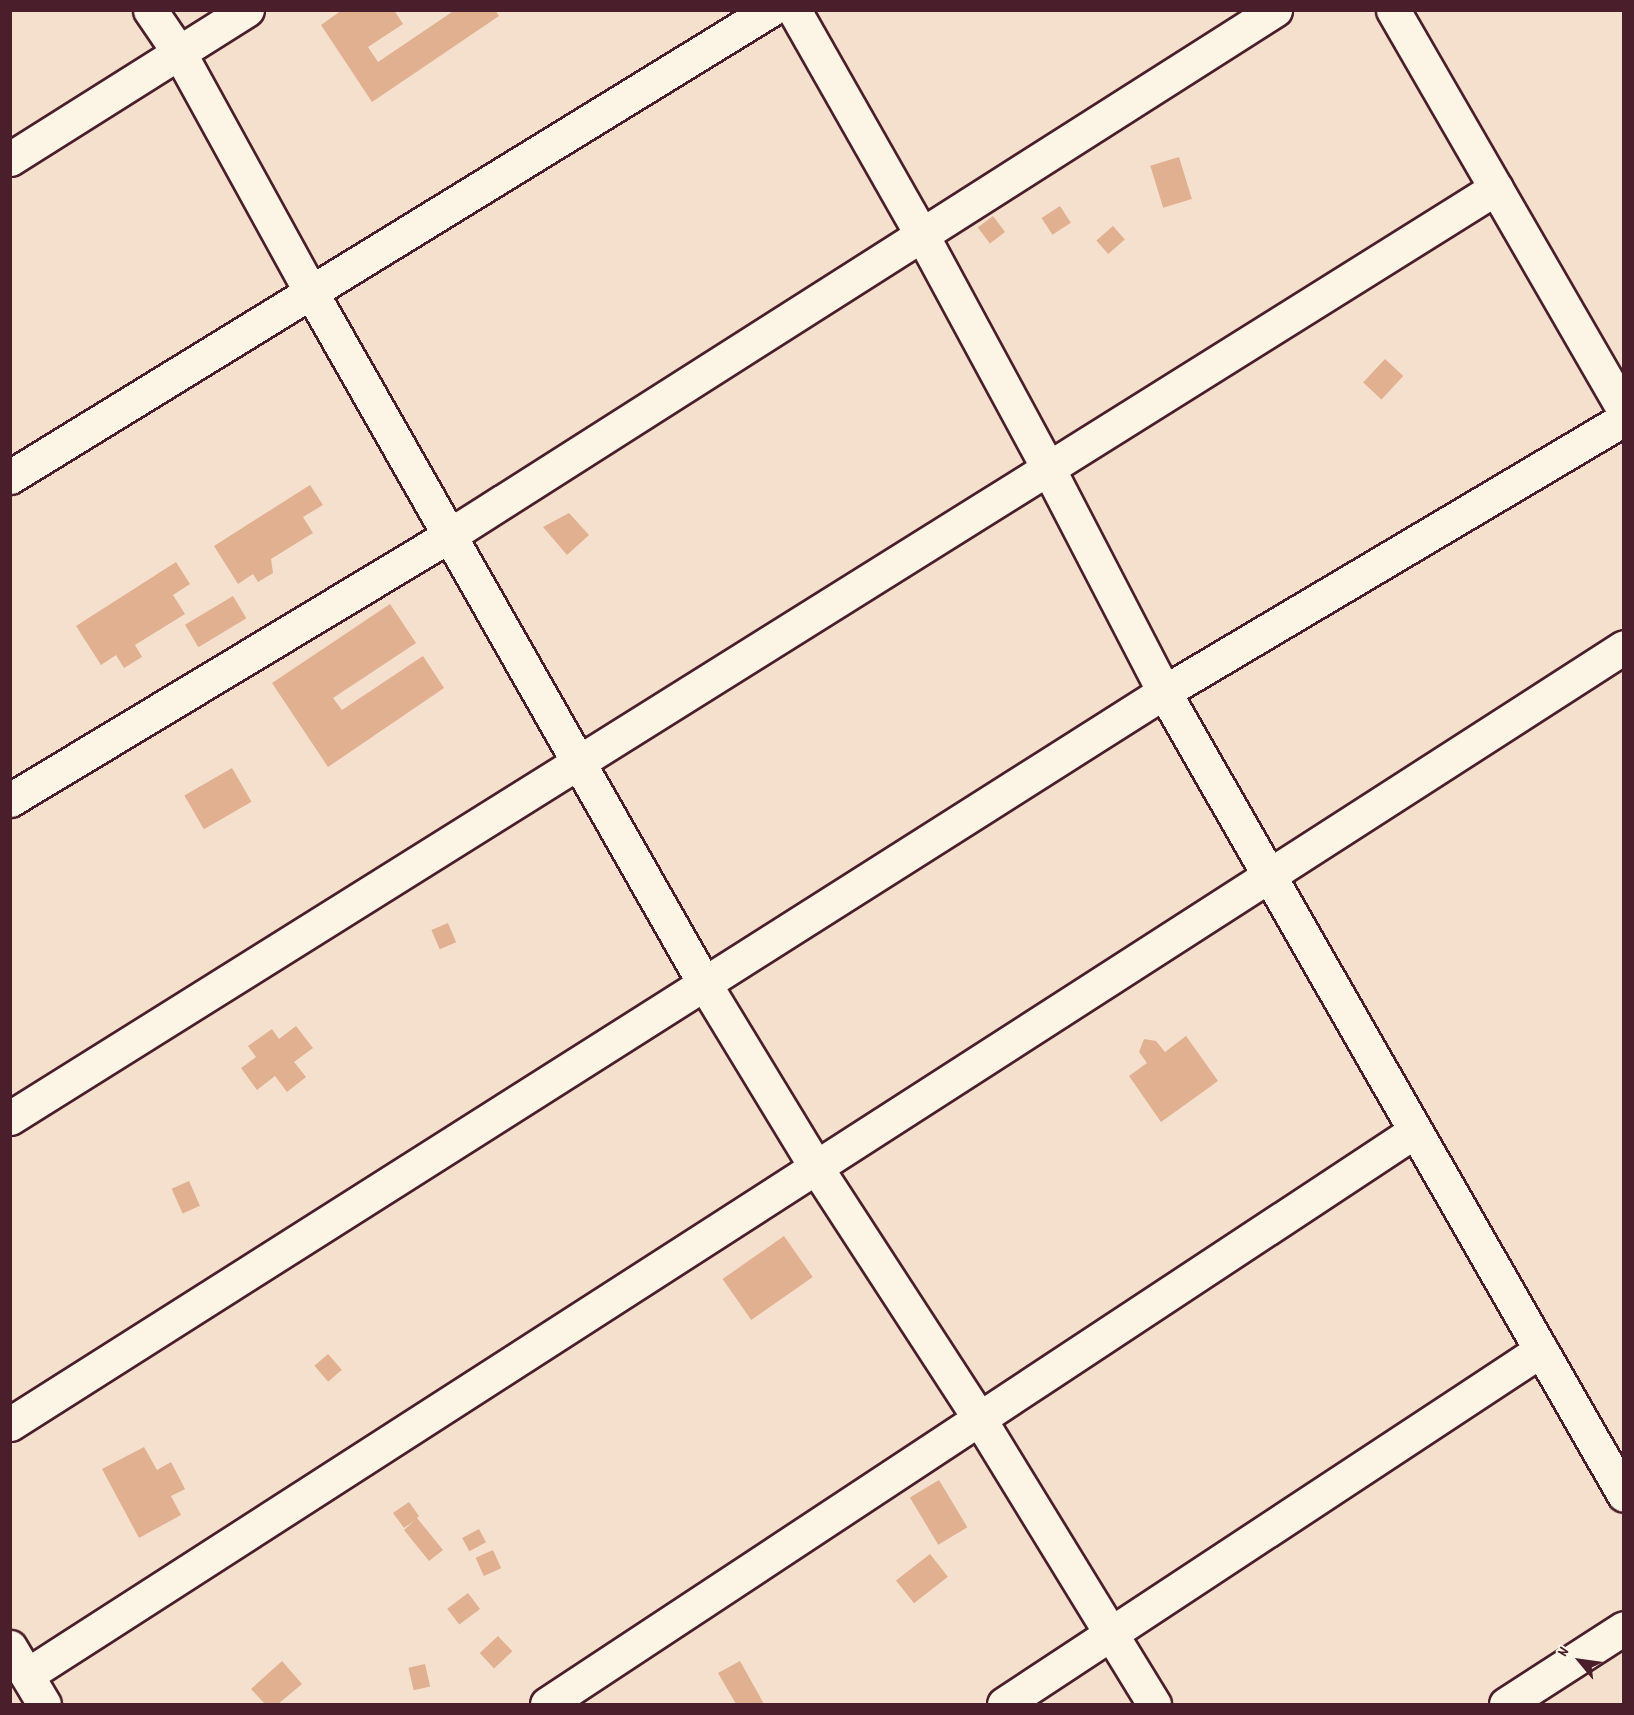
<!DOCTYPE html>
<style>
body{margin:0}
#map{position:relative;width:1634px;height:1715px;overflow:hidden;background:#f4e0cc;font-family:Dekko,sans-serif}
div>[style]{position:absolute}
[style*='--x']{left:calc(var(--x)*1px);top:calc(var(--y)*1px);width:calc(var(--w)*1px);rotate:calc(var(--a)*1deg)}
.building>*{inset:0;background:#e0b091;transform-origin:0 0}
.roads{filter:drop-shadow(2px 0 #4a1f2b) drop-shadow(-2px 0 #4a1f2b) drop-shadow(0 2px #4a1f2b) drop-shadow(0 -2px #4a1f2b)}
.minor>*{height:33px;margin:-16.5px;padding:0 16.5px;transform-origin:16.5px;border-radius:16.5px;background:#fcf5e5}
span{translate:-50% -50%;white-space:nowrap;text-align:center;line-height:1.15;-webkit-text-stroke:6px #fcf5e5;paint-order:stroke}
.frame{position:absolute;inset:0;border:12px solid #4a1f2b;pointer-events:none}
.north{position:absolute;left:1550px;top:1631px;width:60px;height:60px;-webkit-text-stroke:4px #fcf5e5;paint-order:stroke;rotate:299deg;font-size:16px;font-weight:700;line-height:24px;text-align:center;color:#4a1f2b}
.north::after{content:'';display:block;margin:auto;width:21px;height:27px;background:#4a1f2b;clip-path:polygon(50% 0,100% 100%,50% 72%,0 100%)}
</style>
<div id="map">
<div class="building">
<i style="clip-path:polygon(342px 10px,394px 10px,403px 24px,368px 47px,378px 62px,455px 10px,495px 10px,499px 16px,372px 102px,321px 25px)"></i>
<i style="left:1179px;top:157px;width:44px;height:30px;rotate:73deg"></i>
<i style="left:1060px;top:206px;width:20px;height:22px;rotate:57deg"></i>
<i style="left:993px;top:216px;width:20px;height:19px;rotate:53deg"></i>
<i style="left:1113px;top:226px;width:18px;height:22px;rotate:49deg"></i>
<i style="left:1385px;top:359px;width:25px;height:32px;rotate:43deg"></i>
<i style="clip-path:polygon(310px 485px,323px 505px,303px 517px,313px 533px,271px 559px,273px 573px,258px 582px,253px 574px,238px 584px,214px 546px)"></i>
<i style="clip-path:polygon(569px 513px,589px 535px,567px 555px,543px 527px)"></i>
<i style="clip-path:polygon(176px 562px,190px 584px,173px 595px,185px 614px,135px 645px,142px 657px,124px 668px,116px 655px,101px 665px,76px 626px)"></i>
<i style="left:233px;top:596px;width:26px;height:56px;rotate:59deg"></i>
<i style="clip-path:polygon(390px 604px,416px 643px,333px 698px,342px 710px,423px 656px,444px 688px,328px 767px,272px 683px)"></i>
<i style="left:232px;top:768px;width:39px;height:55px;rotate:60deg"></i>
<i style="left:448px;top:923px;width:21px;height:18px;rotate:67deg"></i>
<i style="clip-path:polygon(296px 1026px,313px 1048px,294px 1062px,306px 1077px,287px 1092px,275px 1076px,257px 1090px,241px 1068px,256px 1057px,248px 1046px,272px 1029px,279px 1039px)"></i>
<i style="clip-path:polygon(1186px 1036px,1218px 1081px,1161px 1122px,1129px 1076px,1147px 1063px,1139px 1052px,1144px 1039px,1156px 1041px,1165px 1052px)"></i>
<i style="left:189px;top:1181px;width:27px;height:19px;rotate:66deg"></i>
<i style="left:784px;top:1236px;width:50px;height:75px;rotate:55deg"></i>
<i style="left:328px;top:1354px;width:21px;height:18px;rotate:49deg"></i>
<i style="clip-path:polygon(144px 1447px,157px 1470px,171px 1462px,185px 1489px,171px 1496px,181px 1515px,139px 1538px,102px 1469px)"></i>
<i style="left:939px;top:1480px;width:55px;height:34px;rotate:59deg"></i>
<i style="clip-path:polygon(409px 1502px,419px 1516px,417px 1518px,443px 1550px,429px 1561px,404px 1530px,415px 1520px,404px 1528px,393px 1513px)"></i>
<i style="left:479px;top:1529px;width:15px;height:19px;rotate:62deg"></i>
<i style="left:493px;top:1550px;width:20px;height:19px;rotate:66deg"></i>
<i style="left:930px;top:1554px;width:29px;height:43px;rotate:52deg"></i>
<i style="left:468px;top:1593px;width:20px;height:26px;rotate:53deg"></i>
<i style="left:498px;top:1636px;width:21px;height:25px;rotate:47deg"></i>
<i style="clip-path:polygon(282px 1661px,302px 1684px,278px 1704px,265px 1704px,251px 1689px)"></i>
<i style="clip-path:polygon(740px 1661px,764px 1704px,736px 1704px,718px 1673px)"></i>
<i style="left:425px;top:1664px;width:23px;height:17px;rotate:77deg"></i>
</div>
<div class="roads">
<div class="minor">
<i style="--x:150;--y:10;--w:53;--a:55.7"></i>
<i style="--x:180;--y:54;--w:272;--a:61.2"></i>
<i style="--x:311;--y:292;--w:795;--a:60.37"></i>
<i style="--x:704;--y:983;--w:215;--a:58.7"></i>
<i style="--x:816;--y:1167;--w:302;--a:57"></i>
<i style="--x:980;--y:1420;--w:333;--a:58.5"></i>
<i style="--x:794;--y:10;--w:259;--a:60.4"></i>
<i style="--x:922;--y:235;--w:265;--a:61.6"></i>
<i style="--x:1048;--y:468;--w:252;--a:62.6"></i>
<i style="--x:1164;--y:692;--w:925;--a:60.19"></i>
<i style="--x:1393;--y:10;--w:462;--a:60"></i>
<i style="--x:10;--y:159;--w:280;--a:-32.2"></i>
<i style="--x:10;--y:477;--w:892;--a:-31.57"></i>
<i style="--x:10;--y:800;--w:514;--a:-31.06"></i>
<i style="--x:450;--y:535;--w:978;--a:-32.47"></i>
<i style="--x:10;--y:1118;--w:1753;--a:-32.04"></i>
<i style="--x:10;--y:1424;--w:1367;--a:-32.39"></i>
<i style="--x:1164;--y:692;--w:535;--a:-30.69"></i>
<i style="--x:10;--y:1647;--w:66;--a:59.2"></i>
<i style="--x:27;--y:1675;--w:1899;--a:-32.77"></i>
<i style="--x:547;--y:1704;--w:1040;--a:-33.43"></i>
<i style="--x:1004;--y:1704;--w:643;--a:-33.39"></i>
<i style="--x:1506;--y:1704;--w:140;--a:-32.8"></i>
</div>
</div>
<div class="frame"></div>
<div class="north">N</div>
</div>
